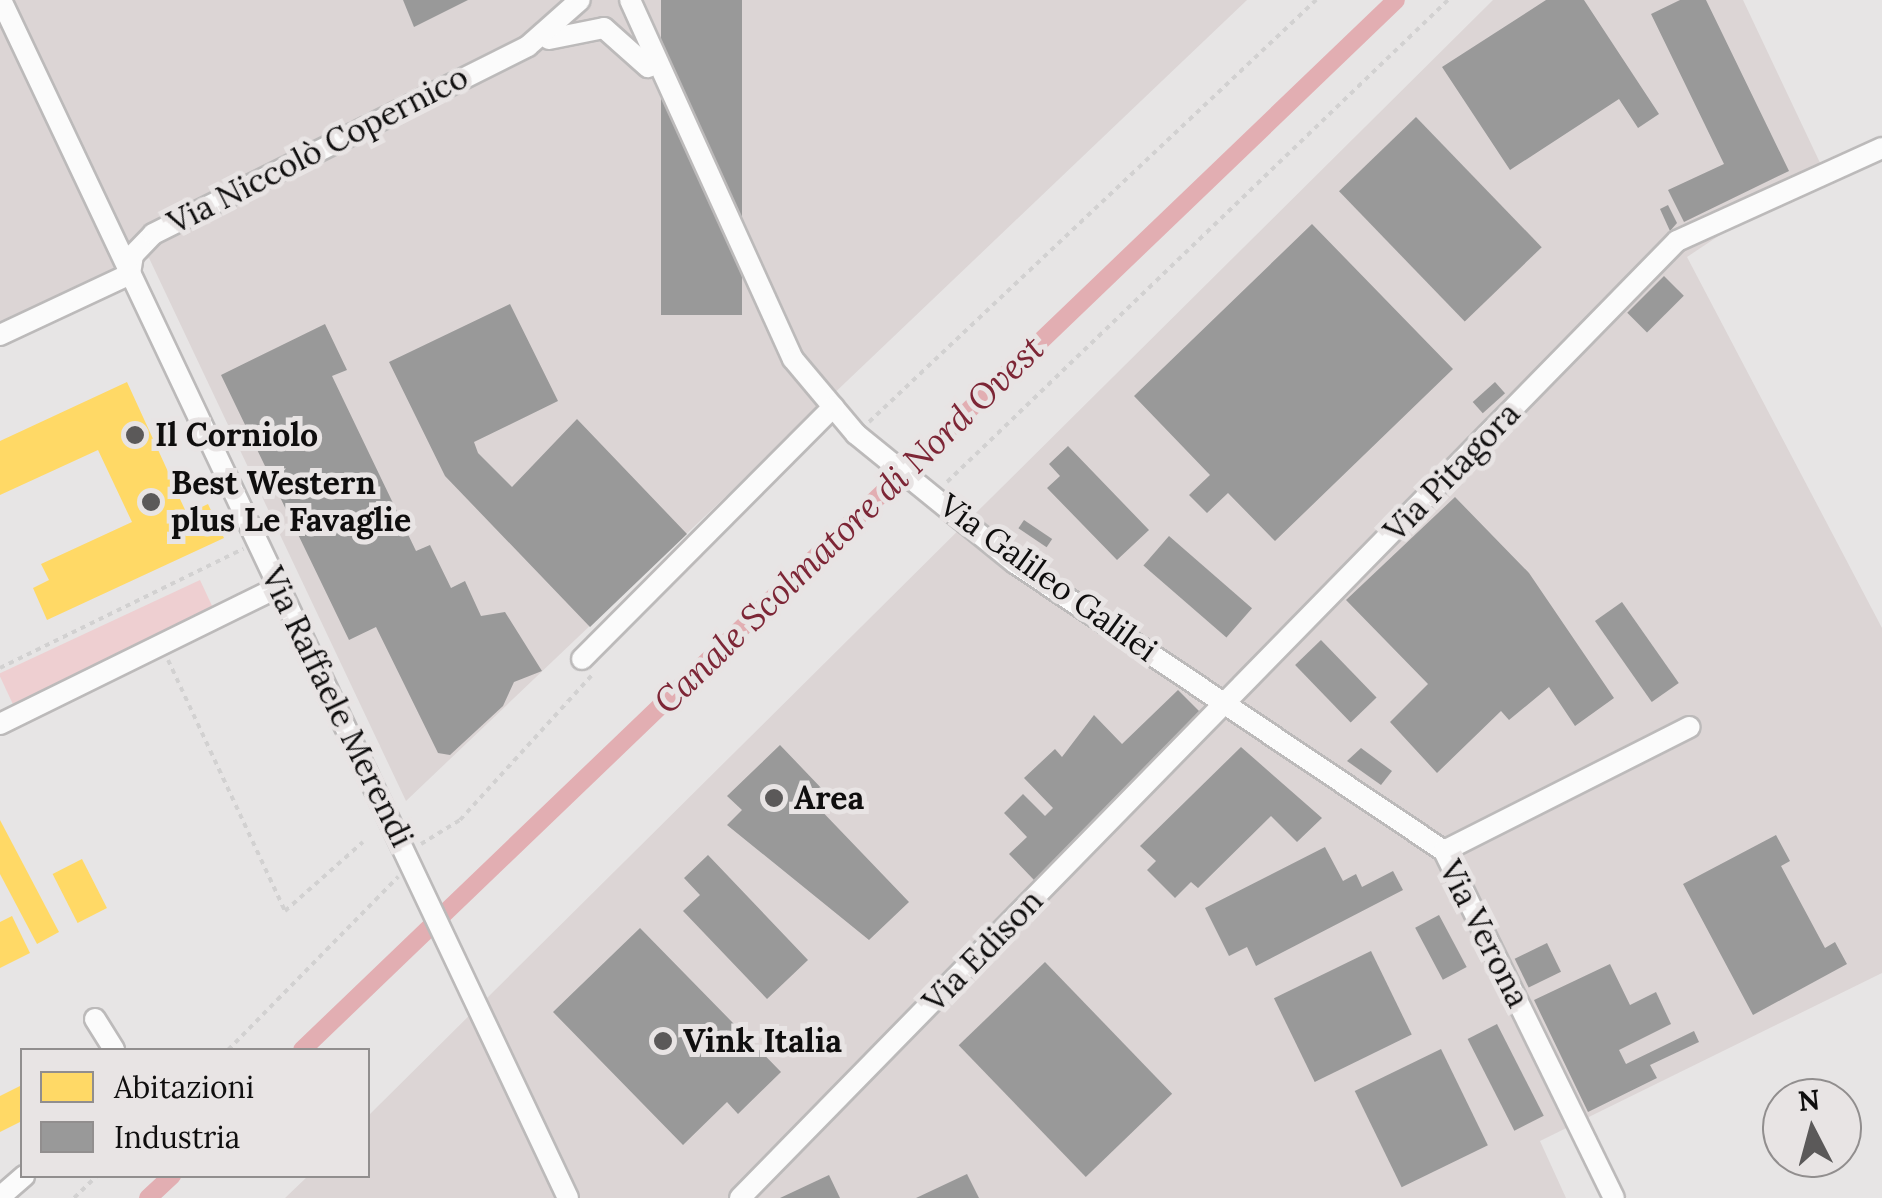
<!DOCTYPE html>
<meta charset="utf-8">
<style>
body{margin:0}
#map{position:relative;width:1882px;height:1198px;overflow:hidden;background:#e7e5e5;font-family:Lora,serif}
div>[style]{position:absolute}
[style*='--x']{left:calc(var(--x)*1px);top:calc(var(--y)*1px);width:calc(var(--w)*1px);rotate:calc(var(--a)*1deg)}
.built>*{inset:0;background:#dcd5d5}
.green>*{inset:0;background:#eecfd1;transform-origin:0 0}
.homes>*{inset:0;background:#ffd966;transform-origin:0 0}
.industry>*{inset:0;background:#999;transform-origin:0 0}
.canal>*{height:18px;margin:-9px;padding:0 9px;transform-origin:9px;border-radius:9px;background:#e2aeb2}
.path>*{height:4px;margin-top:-2px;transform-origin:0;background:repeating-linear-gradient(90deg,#d2d1d1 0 5px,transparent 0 10px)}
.roads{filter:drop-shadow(2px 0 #bcbaba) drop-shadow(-2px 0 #bcbaba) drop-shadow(0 2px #bcbaba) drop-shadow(0 -2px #bcbaba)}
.minor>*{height:20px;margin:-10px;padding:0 10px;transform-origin:10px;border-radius:10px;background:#fbfbfb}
.dots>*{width:28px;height:28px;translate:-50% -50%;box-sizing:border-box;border:5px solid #e8e4e4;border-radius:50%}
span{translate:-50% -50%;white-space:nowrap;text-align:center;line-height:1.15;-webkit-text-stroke:10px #e8e4e4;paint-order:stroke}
.street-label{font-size:32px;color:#0f0e0e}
.poi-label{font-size:32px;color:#0f0e0e;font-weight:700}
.left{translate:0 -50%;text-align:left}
.water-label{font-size:35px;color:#7d2636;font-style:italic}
.legend{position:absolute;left:20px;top:1048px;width:350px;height:130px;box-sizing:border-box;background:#e8e4e4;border:2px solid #918e8e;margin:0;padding:12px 18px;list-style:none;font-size:30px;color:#0f0e0e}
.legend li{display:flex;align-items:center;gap:20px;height:50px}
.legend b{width:50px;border:2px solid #918e8e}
.north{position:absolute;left:1762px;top:1078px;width:100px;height:100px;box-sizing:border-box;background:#e8e4e4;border:2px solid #918e8e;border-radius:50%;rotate:354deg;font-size:28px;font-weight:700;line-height:40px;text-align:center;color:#0f0e0e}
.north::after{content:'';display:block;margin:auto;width:35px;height:45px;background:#5b5959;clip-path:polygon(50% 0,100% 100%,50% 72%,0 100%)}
</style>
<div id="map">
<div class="built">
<i style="clip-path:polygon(0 0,1247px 0,406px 801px,149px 258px,0 327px)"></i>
<i style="clip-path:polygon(1493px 0,1743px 0,1822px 167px,1687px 257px,1882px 628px,1882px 973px,1540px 1141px,1566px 1198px,285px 1198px,308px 1176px,368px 1176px,368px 1116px)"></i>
</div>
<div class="green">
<i style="left:200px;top:580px;width:33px;height:222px;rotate:65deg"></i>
</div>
<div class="homes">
<i style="clip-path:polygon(127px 382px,170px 476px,185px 469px,196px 492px,180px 499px,187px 514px,208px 504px,224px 538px,47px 620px,33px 588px,49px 580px,41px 564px,132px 522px,98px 450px,0 495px,0 441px)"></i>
<i style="clip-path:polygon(0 820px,59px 932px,37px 944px,0 874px)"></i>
<i style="left:82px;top:859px;width:55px;height:33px;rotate:63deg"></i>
<i style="clip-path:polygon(12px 916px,30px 953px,0 968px,0 922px)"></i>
<i style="clip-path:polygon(22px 1085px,22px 1121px,0 1132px,0 1096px)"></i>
</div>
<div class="industry">
<i style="clip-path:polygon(403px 0,468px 0,414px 27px)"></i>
<i style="left:661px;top:0;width:81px;height:315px"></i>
<i style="clip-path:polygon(1546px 0,1584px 0,1659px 114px,1638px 128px,1619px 99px,1510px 170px,1442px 67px)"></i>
<i style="clip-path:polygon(1680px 0,1706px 0,1789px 171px,1684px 222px,1668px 190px,1724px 164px,1651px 14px)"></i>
<i style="left:1416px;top:117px;width:181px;height:107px;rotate:46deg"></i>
<i style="clip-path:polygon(1668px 205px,1677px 223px,1670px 231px,1660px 209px)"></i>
<i style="clip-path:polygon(1312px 224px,1453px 369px,1275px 541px,1228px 493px,1207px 513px,1189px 495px,1210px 475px,1134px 396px)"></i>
<i style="left:1664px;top:276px;width:28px;height:52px;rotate:45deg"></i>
<i style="clip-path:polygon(510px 304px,558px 401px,474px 442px,478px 453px,512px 487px,577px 419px,687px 534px,590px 627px,445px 476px,389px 362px)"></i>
<i style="clip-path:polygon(325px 324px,347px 370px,332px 376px,416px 551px,430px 545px,451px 588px,465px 581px,481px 616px,505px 612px,542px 671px,514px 682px,503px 706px,450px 755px,438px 753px,376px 627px,349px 640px,221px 375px)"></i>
<i style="left:1495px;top:382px;width:15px;height:30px;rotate:48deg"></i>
<i style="clip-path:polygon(1068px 446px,1149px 530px,1117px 560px,1047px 488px,1060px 476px,1049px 464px)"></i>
<i style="clip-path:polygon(1455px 497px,1529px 573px,1614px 698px,1575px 726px,1549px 687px,1509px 720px,1501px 711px,1437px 773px,1390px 722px,1428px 684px,1346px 600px)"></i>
<i style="left:1024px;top:520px;width:34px;height:10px;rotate:34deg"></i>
<i style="left:1169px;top:536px;width:110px;height:39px;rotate:41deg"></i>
<i style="left:1622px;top:602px;width:99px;height:33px;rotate:55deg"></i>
<i style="left:1321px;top:640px;width:80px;height:36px;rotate:46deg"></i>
<i style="clip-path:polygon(1178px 690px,1205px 717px,1034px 880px,1009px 854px,1027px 837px,1004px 813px,1023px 794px,1045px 816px,1053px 808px,1024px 778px,1055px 749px,1062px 757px,1094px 715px,1122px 744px)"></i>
<i style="clip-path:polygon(780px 745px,825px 792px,814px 803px,909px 902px,869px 940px,727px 825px,742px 810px,727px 796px)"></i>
<i style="clip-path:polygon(1241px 747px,1322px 818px,1297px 842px,1271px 816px,1198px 888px,1191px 882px,1175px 898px,1147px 870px,1156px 861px,1140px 846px)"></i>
<i style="clip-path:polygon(1361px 748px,1392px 771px,1381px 785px,1347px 761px)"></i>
<i style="clip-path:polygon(1776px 835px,1790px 861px,1781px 866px,1825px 948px,1835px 942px,1847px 964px,1753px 1015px,1683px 884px)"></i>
<i style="clip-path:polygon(1325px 847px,1343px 881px,1356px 874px,1362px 887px,1393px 871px,1403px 890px,1256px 966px,1247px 947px,1229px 956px,1205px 908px)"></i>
<i style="clip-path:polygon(708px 855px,808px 960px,767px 999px,683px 911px,700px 895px,684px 878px)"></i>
<i style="left:1439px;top:915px;width:59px;height:27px;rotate:62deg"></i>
<i style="clip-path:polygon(640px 928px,781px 1072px,738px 1114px,727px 1102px,683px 1145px,553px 1012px)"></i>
<i style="left:1547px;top:943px;width:32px;height:36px;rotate:64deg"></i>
<i style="left:1371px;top:951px;width:93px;height:108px;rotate:64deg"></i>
<i style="left:1045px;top:962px;width:183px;height:120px;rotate:46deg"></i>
<i style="clip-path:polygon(1610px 964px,1630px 1005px,1656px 992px,1671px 1024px,1619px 1050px,1626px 1064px,1694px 1031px,1699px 1042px,1650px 1065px,1657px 1078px,1588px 1112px,1534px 1000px)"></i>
<i style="left:1497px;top:1024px;width:103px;height:33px;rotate:63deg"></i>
<i style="left:1441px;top:1049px;width:107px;height:96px;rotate:64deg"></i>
<i style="clip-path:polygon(967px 1174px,979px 1198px,916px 1198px)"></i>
<i style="clip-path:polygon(829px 1175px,840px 1198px,780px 1198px)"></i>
</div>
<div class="canal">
<i style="--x:302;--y:1050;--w:1516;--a:-43.82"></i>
<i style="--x:148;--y:1198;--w:33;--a:-43"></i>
</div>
<div class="path">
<i style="--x:869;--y:422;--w:615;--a:-43.35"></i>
<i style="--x:947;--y:482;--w:695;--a:-43.89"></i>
<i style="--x:168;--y:660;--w:277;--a:65"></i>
<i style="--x:285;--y:911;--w:104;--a:-41.5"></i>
<i style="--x:0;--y:668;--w:271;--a:-26.1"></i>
<i style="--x:421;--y:844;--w:46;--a:-31.6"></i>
<i style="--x:460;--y:820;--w:197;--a:-47.7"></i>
<i style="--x:228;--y:1050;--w:243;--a:-45.5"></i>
<i style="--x:74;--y:1198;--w:32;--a:-44"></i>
</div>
<div class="roads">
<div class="minor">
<i style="--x:1;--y:0;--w:1325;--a:64.67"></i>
<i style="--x:630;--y:0;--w:394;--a:65.6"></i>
<i style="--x:793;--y:359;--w:98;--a:50"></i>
<i style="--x:856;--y:434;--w:205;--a:39.1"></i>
<i style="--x:1015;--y:563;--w:517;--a:33.87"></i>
<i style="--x:1444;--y:851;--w:386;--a:63.9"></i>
<i style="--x:549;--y:39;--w:56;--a:-11.3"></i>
<i style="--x:604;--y:28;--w:59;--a:41.6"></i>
<i style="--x:130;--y:274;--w:19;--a:-81"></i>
<i style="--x:133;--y:255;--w:29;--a:-46"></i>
<i style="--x:153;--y:234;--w:419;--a:-26.6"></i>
<i style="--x:528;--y:46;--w:69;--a:-41.5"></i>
<i style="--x:0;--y:335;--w:144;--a:-25.1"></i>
<i style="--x:582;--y:659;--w:356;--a:-45.1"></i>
<i style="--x:0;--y:724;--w:311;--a:-26.2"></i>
<i style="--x:1444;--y:851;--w:275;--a:-26.8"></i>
<i style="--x:95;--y:1019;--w:36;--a:58"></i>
<i style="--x:0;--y:1197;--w:32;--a:-41"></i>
<i style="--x:740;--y:1198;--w:1339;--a:-45.61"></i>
<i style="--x:1677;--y:241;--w:225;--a:-24.4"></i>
</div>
</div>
<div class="dots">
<i style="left:135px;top:435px;background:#5b5959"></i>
<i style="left:151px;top:502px;background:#5b5959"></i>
<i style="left:774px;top:798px;background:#5b5959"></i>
<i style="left:663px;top:1041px;background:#5b5959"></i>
</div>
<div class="street-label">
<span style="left:318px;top:150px;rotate:-27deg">Via Niccolò Copernico</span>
<span style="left:1452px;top:472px;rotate:-46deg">Via Pitagora</span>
<span style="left:1048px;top:578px;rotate:36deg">Via Galileo Galilei</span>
<span style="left:337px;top:707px;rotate:64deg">Via Raffaele Merendi</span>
<span style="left:1484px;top:934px;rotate:63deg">Via Verona</span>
<span style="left:983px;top:951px;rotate:-46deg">Via Edison</span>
</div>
<div class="poi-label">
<span class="left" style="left:155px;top:435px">Il Corniolo</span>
<span class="left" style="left:171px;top:502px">Best Western<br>plus Le Favaglie</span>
<span class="left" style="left:794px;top:798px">Area</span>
<span class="left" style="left:683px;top:1041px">Vink Italia</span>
</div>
<div class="water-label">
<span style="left:849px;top:525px;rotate:-44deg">Canale Scolmatore di Nord Ovest</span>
</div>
<ul class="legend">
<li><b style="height:28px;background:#ffd966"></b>Abitazioni</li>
<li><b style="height:28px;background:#999"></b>Industria</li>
</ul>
<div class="north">N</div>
</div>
